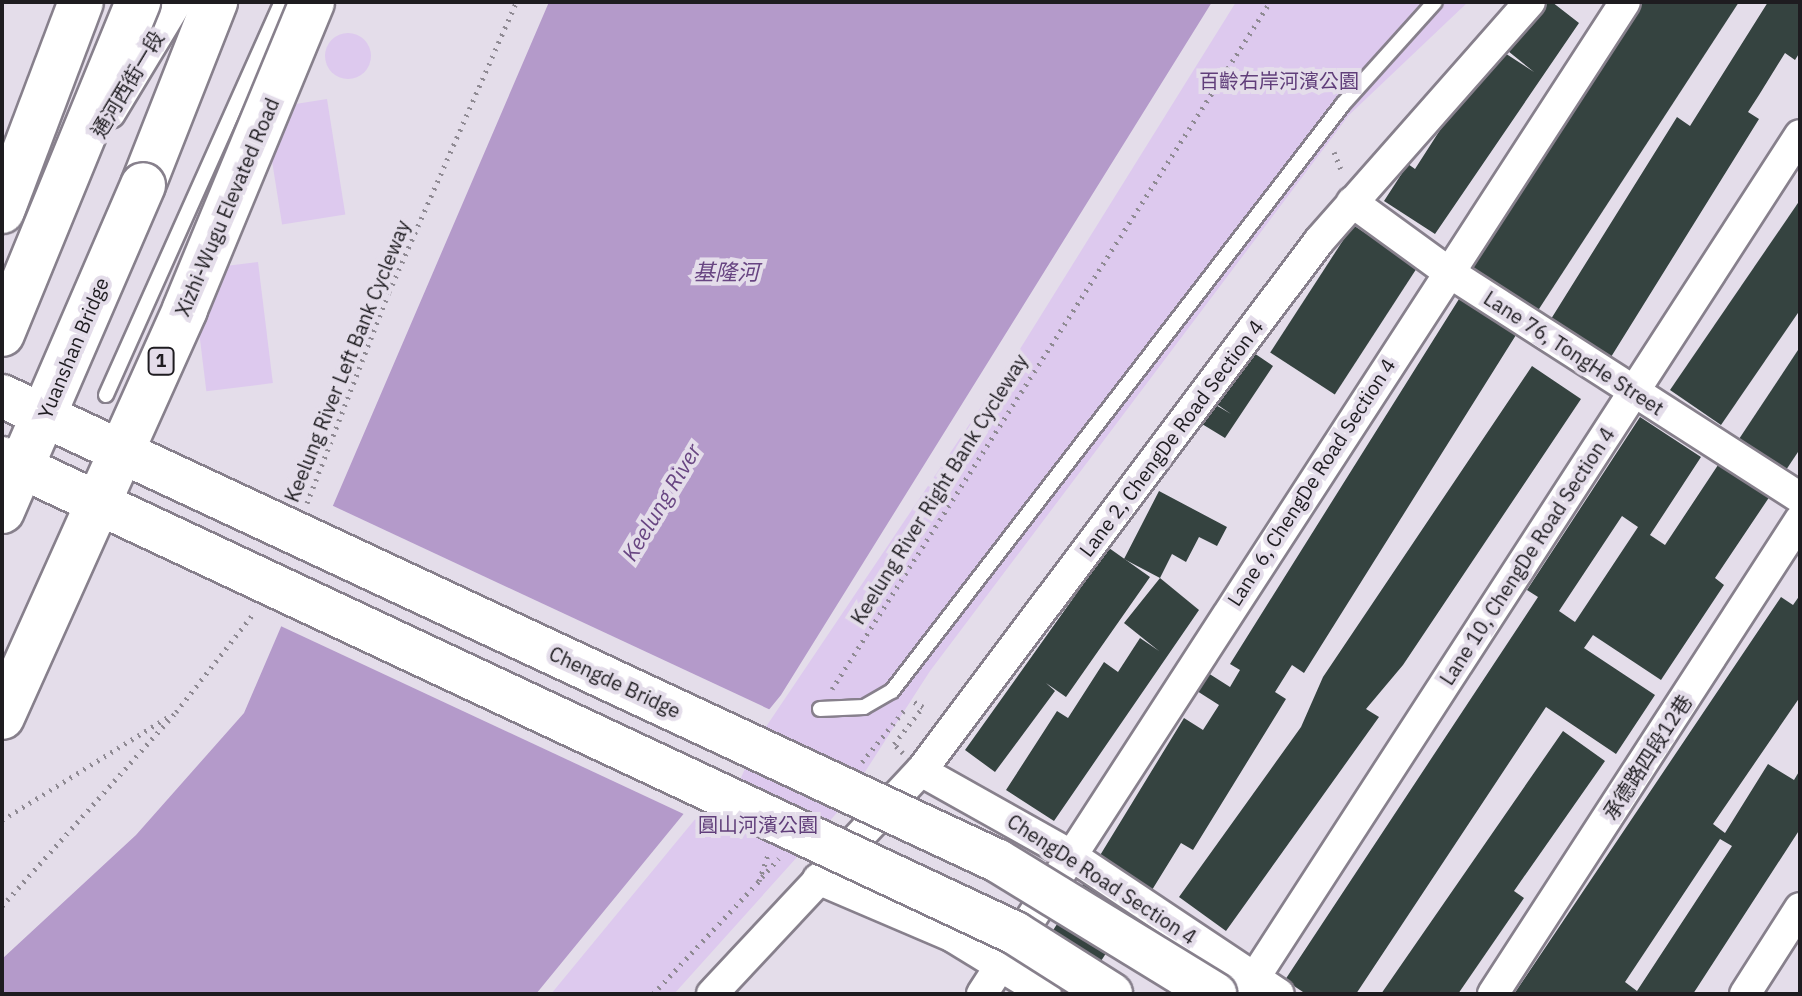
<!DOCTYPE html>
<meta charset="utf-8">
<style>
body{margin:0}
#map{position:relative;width:1802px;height:996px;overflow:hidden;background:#e4ddea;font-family:"IBM Plex Sans","Noto Sans TC",sans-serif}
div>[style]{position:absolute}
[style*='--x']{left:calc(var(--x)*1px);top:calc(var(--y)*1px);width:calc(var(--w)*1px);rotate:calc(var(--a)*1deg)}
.green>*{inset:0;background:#ddc9ee;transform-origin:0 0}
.round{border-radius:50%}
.water>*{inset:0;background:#b49aca}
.pier>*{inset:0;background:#e4ddea;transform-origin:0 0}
.building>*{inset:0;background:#354340;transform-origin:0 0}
.path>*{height:5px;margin-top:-2.5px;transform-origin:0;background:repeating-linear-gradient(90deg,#8f8a93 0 2px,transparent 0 8px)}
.roads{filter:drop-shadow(2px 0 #87808c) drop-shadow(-2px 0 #87808c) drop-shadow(0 2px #87808c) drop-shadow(0 -2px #87808c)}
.service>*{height:14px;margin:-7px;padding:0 7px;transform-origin:7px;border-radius:7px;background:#fff}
.minor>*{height:30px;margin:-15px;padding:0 15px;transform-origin:15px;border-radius:15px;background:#fff}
.motorway>*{height:44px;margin:-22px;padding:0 22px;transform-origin:22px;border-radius:22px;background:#fff}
.bridges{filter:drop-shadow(2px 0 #87808c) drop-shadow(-2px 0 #87808c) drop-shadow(0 2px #87808c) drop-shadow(0 -2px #87808c)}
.secondary-bridge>*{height:42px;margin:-21px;padding:0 21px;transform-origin:21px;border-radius:21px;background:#fff}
.motorway-bridge>*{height:44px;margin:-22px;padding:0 22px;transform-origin:22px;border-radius:22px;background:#fff}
span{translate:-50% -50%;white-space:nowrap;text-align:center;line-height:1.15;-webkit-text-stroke:8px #e4ddea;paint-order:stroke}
.shield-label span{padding:2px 6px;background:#e4ddea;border:2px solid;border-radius:6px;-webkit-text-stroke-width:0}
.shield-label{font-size:18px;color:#1e1c20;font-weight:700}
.park-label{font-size:20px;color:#603e7a}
.street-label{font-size:20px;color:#1e1c20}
.water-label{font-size:22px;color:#684582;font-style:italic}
.frame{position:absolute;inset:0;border:4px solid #1e1c20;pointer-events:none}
</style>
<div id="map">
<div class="green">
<i style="clip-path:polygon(1236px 2px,1468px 2px,1349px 115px,930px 671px,843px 806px,674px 994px,551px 994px,743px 761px,1020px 349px)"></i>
<i class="round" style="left:325px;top:33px;width:46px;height:46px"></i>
<i style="left:327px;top:99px;width:117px;height:64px;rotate:81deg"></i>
<i style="left:258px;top:262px;width:122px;height:67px;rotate:83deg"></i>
</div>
<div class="water">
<i style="clip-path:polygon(549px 2px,1212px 2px,781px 695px,536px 994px,2px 994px,2px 959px,136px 835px,244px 713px)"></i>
</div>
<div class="pier">
<i style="left:329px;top:504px;width:489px;height:131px;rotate:25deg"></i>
</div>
<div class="building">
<i style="clip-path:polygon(1538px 2px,1552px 2px,1579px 23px,1435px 234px,1384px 201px,1408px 164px,1415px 169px,1494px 46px,1534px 72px,1503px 47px)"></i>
<i style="clip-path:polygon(1643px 2px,1739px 2px,1537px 312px,1469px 268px)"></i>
<i style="clip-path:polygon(1768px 2px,1800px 2px,1800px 52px,1795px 60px,1785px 53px,1759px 95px,1748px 112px,1759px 119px,1611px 357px,1551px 319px,1677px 117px,1690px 126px)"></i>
<i style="clip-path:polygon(1800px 200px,1800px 310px,1721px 425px,1670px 390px)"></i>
<i style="left:1353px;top:225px;width:77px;height:152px;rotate:33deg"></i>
<i style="clip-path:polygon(1459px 299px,1516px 335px,1304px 673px,1292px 665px,1275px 692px,1286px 699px,1193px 850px,1181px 843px,1152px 890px,1099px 857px,1184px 718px,1203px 730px,1219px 705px,1197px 691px,1208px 673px,1230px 687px,1240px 670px,1230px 664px)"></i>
<i style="clip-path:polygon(1800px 347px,1800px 449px,1786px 470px,1739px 439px)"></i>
<i style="clip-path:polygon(1251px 351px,1273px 366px,1225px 438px,1202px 424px,1214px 404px,1231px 414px,1215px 403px)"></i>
<i style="clip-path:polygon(1532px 366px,1581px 399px,1403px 665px,1366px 709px,1379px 717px,1226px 931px,1179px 897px,1301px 727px,1323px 677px)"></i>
<i style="clip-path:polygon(evenodd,1640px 417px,1701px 457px,1650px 535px,1665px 545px,1720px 462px,1770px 496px,1715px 578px,1724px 585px,1661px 680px,1593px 635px,1584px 648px,1655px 695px,1616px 754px,1546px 707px,1356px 994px,1306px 994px,1285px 980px,1538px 597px,1527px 590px,1640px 417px,1622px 516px,1638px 527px,1575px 622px,1559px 611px,1622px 516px)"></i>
<i style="clip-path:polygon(1159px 491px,1227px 527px,1217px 546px,1199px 537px,1186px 562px,1172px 554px,1160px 578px,1124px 559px)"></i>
<i style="clip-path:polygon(1109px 548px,1150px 577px,1066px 697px,1046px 683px,1055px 691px,995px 772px,965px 750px)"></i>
<i style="clip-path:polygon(1160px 578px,1199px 610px,1054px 821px,1006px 790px,1057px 711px,1068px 718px,1104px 662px,1118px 672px,1140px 638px,1159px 651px,1124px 623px)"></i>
<i style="clip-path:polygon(evenodd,1800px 595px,1800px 697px,1713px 824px,1725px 833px,1768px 764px,1794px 780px,1800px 770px,1800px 829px,1693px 994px,1514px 994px,1781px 597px,1793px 605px,1800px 595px,1720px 839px,1732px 846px,1637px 991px,1625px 982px,1720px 839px)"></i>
<i style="clip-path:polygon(1563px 731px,1605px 761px,1514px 891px,1524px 898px,1458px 994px,1381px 994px)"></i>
<i style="left:1087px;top:878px;width:57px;height:91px;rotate:33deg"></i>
</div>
<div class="path">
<i style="--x:1334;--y:152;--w:18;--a:68"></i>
<i style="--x:307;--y:503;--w:226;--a:-68.8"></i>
<i style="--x:389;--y:292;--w:317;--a:-66.3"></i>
<i style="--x:832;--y:689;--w:815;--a:-57.48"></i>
<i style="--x:903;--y:753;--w:13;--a:-135"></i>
<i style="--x:894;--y:744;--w:47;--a:-51.9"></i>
<i style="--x:923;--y:707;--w:12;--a:-149"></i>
<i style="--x:862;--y:762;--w:70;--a:-50.8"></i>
<i style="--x:2;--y:820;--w:195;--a:-31.8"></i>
<i style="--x:762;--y:877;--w:25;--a:-48"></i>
<i style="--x:2;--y:906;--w:261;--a:-48.1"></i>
<i style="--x:176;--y:712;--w:126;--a:-51.8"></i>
<i style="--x:653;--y:994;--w:155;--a:-46.8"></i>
<i style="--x:759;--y:881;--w:28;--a:-71"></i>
</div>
<div class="roads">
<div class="service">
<i style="--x:106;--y:395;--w:431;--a:-65.9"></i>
<i style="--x:820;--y:709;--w:44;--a:-2.6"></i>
<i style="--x:864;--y:707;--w:32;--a:-30"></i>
<i style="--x:892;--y:691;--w:740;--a:-52.46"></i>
<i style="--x:1343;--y:104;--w:137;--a:-48"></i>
</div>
<div class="minor">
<i style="--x:110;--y:113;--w:130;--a:-58.9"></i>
<i style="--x:1352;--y:202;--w:117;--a:36"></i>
<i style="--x:1447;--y:271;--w:420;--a:32.7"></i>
<i style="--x:921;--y:771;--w:170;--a:29.3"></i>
<i style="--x:1069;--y:854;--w:252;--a:33.7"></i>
<i style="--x:818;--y:879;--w:147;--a:23.2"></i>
<i style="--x:953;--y:937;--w:109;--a:31.5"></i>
<i style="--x:712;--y:994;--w:306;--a:-46.9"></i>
<i style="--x:921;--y:771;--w:663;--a:-53.1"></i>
<i style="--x:1319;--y:241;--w:319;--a:-48.6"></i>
<i style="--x:982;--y:994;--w:1182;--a:-57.05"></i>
<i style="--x:1244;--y:994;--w:1023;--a:-57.09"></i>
<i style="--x:1493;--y:994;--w:565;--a:-57.07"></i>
<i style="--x:1745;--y:994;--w:102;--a:-57.4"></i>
</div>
<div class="motorway">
<i style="--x:143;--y:185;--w:197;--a:-68.5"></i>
<i style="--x:2;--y:211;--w:223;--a:-69.3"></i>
</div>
</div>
<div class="bridges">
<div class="secondary-bridge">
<i style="--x:2;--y:396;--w:1099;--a:25.03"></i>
<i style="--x:998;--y:861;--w:255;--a:31.5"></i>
<i style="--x:2;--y:458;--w:1119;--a:25.12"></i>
<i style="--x:1015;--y:933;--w:114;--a:32.4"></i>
</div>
<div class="motorway-bridge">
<i style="--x:2;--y:334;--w:359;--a:-67.7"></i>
<i style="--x:2;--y:511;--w:355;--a:-66.6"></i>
<i style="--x:2;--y:717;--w:447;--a:-65.8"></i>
<i style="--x:185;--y:309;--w:332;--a:-67.5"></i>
</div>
</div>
<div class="shield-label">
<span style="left:161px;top:361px">1</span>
</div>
<div class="park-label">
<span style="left:1279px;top:80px">百齡右岸河濱公園</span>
<span style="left:758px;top:824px">圓山河濱公園</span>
</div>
<div class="street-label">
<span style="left:127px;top:84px;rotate:-59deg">通河西街一段</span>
<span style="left:227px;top:207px;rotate:-67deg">Xizhi-Wugu Elevated Road</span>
<span style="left:73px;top:348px;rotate:-67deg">Yuanshan Bridge</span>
<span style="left:1574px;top:353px;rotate:33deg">Lane 76, TongHe Street</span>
<span style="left:347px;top:361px;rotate:-68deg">Keelung River Left Bank Cycleway</span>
<span style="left:1171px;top:438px;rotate:-53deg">Lane 2, ChengDe Road Section 4</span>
<span style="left:1311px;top:482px;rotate:-57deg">Lane 6, ChengDe Road Section 4</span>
<span style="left:939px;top:489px;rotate:-58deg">Keelung River Right Bank Cycleway</span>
<span style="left:1527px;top:556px;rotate:-57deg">Lane 10, ChengDe Road Section 4</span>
<span style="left:615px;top:682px;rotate:25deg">Chengde Bridge</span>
<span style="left:1647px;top:757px;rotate:-57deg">承德路四段12巷</span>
<span style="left:1102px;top:879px;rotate:33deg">ChengDe Road Section 4</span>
</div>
<div class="water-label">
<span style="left:726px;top:272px">基隆河</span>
<span style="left:661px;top:502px;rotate:-59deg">Keelung River</span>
</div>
<div class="frame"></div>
</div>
